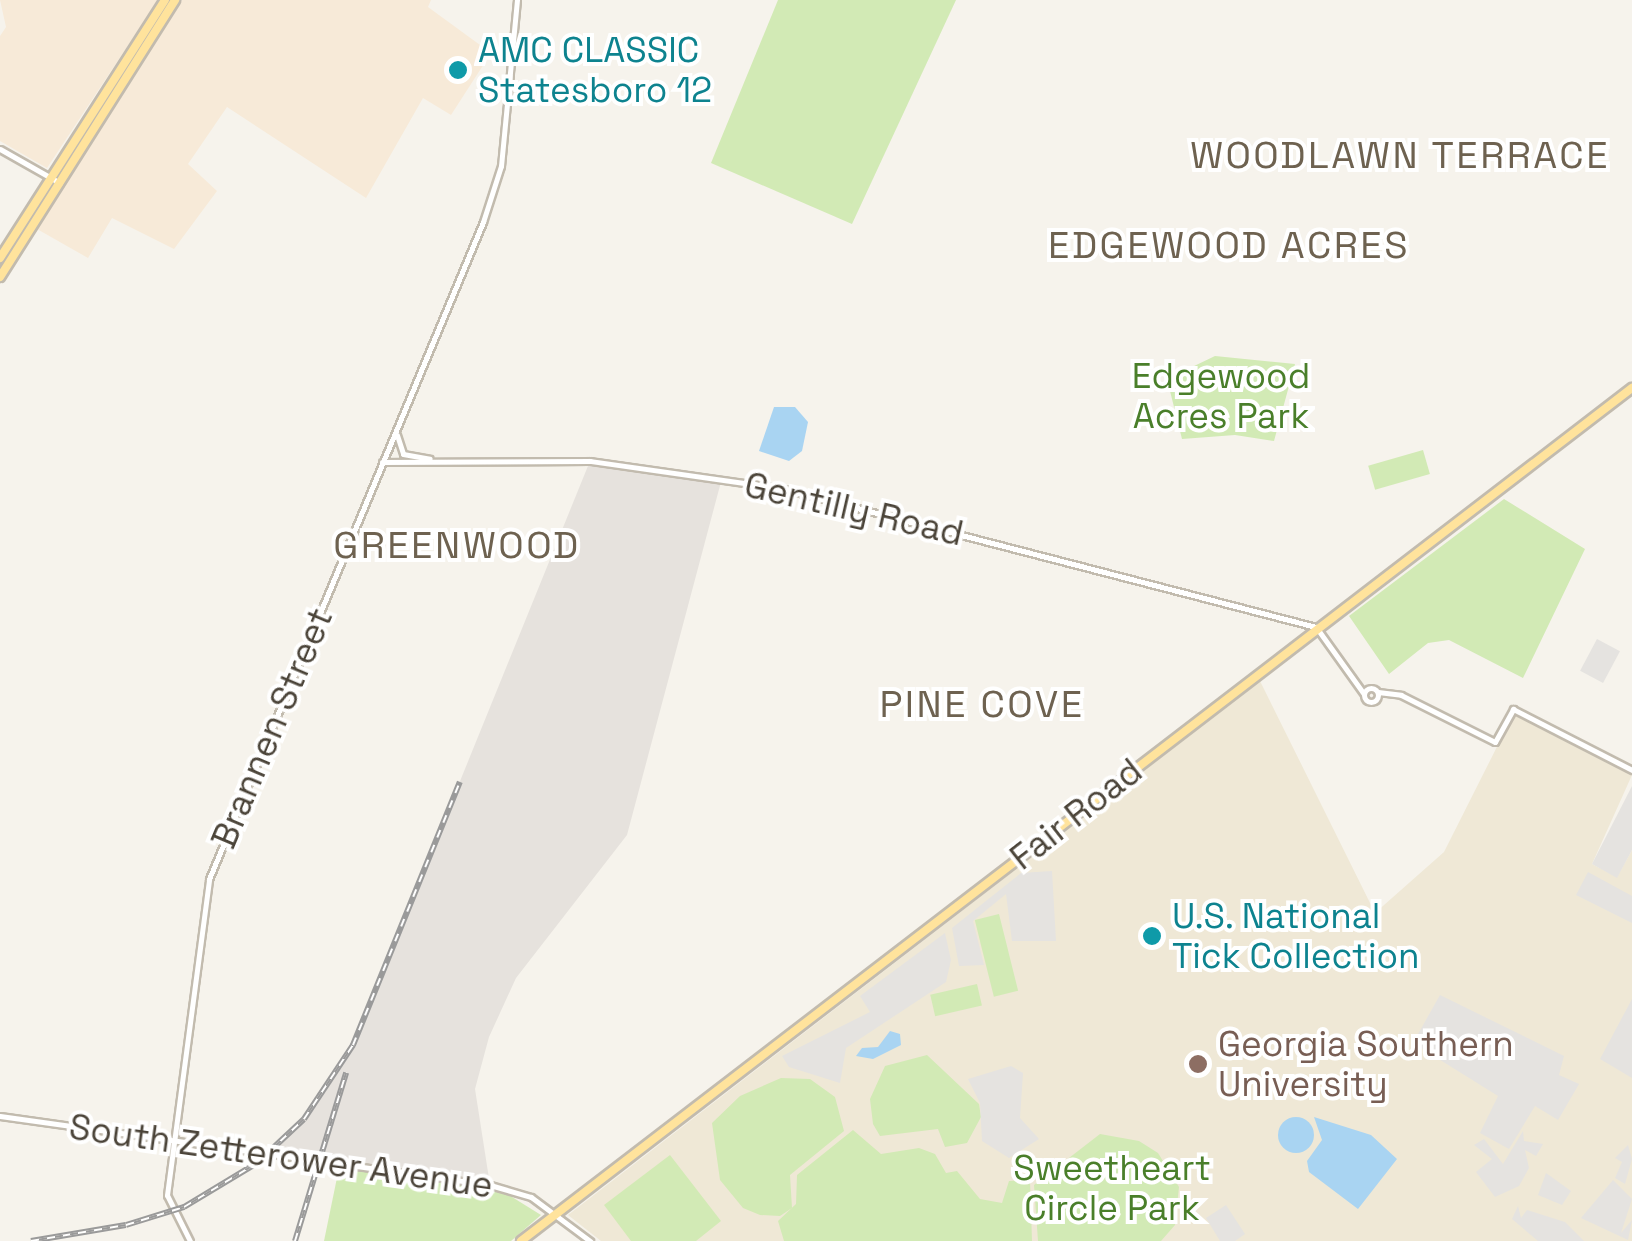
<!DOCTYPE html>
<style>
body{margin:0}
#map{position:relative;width:1632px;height:1241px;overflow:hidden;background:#f6f3ec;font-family:"Space Grotesk",sans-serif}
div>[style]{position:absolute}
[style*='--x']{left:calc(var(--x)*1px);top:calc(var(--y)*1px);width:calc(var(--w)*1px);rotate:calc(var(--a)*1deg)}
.commercial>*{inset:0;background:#f7ead8}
.industrial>*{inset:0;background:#e6e2dd}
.education>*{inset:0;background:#efe8d6}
.green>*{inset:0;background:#d2eab5;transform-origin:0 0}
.parking>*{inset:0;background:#e5e3e0;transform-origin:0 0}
.water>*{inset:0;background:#a9d4f2}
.round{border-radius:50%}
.roads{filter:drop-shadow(2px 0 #c2bbae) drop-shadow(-2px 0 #c2bbae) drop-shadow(0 2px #c2bbae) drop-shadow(0 -2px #c2bbae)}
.minor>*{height:5px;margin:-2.5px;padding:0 2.5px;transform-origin:2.5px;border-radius:2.5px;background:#fff}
.minor>.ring{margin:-2.5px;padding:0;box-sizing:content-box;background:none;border:5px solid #fff;border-radius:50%}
.major>*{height:8px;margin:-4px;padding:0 4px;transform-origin:4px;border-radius:4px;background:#ffe39c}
.rail>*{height:6px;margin-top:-3px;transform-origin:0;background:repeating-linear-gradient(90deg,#fff 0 8px,#9a9a9a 0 16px);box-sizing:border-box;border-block:2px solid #9a9a9a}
.dots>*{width:28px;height:28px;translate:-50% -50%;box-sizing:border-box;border:5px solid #fff;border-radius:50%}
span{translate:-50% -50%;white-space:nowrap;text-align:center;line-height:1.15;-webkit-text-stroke:8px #fff;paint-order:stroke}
.culture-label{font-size:35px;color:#0d838f}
.left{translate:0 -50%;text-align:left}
.park-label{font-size:35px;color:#4a7f2a}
.street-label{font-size:35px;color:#4b4439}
.education-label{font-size:35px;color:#785e54}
.neighbourhood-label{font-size:38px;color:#6e6250;letter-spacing:2.5px}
</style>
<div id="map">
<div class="commercial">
<i style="clip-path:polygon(0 0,158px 0,47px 168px,0 141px,0 36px,6px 27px)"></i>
<i style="clip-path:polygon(182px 0,431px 0,428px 7px,491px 53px,451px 115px,423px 98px,366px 198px,227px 107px,188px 164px,217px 191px,174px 249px,112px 218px,88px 258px,37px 229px)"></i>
</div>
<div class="industrial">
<i style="clip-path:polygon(590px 461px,722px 478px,627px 835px,516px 978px,489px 1037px,475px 1089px,490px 1185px,267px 1154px,318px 1102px,361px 1025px)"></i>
</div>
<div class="education">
<i style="clip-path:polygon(1260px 681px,1375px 913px,1444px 852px,1514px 713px,1632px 775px,1592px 864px,1617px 877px,1632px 850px,1632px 1241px,601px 1241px,568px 1215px)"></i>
</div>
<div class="green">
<i style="clip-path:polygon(778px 0,956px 0,852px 224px,711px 163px)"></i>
<i style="clip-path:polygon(1215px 356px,1295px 364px,1274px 441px,1235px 435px,1182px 439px,1167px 379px)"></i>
<i style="left:1423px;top:450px;width:25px;height:57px;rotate:74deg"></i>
<i style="clip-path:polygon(1504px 499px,1585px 549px,1523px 678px,1449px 640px,1428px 643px,1389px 674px,1349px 616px)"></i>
<i style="left:999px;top:914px;width:79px;height:25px;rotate:76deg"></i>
<i style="left:977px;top:984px;width:22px;height:48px;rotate:77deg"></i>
<i style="clip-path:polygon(927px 1055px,979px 1104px,981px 1117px,967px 1143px,945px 1147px,938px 1129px,880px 1136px,873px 1124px,870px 1099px,885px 1066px)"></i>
<i style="clip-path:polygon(781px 1078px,810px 1079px,835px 1097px,844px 1131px,790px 1175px,792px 1208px,780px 1216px,760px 1215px,743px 1208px,720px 1180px,712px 1123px,740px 1096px)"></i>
<i style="clip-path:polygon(853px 1130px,881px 1154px,919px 1148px,935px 1154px,946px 1173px,957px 1171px,980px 1199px,1002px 1203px,1009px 1181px,1030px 1180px,1032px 1241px,784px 1241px,778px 1221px,796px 1204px,797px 1175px)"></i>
<i style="clip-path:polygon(1100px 1134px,1139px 1141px,1158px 1153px,1179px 1187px,1175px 1225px,1161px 1241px,1038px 1241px,1034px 1185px)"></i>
<i style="clip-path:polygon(670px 1155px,721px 1221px,696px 1241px,631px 1241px,604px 1205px)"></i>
<i style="clip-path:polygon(339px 1168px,504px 1192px,541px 1215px,511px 1241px,324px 1241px)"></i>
</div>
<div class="parking">
<i style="left:1597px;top:639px;width:26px;height:36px;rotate:28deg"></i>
<i style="clip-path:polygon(1632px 786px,1632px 850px,1617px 878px,1592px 864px)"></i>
<i style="clip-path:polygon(1052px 871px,1056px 941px,1012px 941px,1006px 894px,973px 921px,984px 965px,959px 966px,952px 928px,1021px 873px)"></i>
<i style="clip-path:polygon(1588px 872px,1632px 896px,1632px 923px,1576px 895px)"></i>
<i style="clip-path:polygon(945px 933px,951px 960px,946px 982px,846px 1048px,840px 1083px,789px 1067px,782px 1056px,870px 1012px,860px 996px)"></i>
<i style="clip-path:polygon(1440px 995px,1564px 1056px,1559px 1075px,1579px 1084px,1558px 1120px,1535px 1106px,1509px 1149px,1480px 1133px,1498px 1096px,1413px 1043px)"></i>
<i style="clip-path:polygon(1632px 999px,1632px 1078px,1600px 1059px)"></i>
<i style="clip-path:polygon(1011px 1066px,1023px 1073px,1020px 1118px,1039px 1139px,1009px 1158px,982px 1141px,980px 1103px,968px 1079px)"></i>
<i style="clip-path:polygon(1523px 1131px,1524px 1141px,1543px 1144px,1536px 1156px,1525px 1150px,1529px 1168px,1519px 1186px,1495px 1197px,1476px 1172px,1492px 1159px,1474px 1145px,1484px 1139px,1503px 1164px)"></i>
<i style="clip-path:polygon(1628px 1145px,1632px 1159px,1625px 1184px,1615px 1178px,1622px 1162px,1615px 1158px)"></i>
<i style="clip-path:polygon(1546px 1173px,1571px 1191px,1562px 1205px,1538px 1195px)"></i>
<i style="clip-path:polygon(1613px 1180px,1632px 1199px,1621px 1233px,1632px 1220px,1628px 1240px,1581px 1218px)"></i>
<i style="clip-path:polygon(1226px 1205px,1245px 1234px,1235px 1241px,1220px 1241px,1206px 1218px)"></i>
<i style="clip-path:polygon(1518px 1206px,1521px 1218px,1527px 1210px,1565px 1222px,1584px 1241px,1538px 1241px,1512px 1219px)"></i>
</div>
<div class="water">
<i style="clip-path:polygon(774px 407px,795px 407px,808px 422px,802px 451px,789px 461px,759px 451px)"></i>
<i style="clip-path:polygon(890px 1031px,900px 1034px,901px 1045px,873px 1059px,856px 1056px,862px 1048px,878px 1047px)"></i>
<i class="round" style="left:1278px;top:1117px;width:36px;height:36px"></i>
<i style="clip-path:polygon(1314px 1117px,1371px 1135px,1397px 1159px,1358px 1209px,1309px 1172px,1307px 1161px,1322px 1140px)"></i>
</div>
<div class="roads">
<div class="minor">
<i style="--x:0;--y:149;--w:69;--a:29.5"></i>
<i style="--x:397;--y:435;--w:20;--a:72"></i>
<i style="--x:403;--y:454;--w:27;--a:10"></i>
<i style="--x:382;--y:462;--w:208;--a:-0.3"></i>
<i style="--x:590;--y:461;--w:192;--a:8.1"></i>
<i style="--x:780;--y:488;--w:554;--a:14.54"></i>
<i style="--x:1316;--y:627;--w:82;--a:54.4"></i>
<i class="ring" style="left:1364px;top:688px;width:9px;height:9px"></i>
<i style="--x:1378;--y:692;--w:23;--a:7"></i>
<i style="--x:1401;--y:695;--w:105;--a:26.6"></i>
<i style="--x:1495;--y:742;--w:38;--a:-61"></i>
<i style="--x:1513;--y:709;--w:134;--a:27.1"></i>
<i style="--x:0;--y:1116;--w:495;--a:8"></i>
<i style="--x:490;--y:1185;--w:43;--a:16.3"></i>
<i style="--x:531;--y:1197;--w:74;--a:36.7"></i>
<i style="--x:190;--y:1241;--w:51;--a:-116.6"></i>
<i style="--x:167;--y:1195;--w:319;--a:-82.4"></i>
<i style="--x:209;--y:879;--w:712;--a:-67.36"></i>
<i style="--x:483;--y:222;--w:59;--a:-72.2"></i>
<i style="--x:501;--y:166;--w:167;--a:-84.5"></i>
</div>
<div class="major">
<i style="--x:0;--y:258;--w:306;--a:-57.4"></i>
<i style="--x:0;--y:277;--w:328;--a:-57.7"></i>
<i style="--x:521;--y:1241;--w:1401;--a:-37.52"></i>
</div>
</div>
<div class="rail">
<i style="--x:31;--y:1241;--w:96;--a:-9.6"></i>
<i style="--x:126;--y:1225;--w:61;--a:-17.2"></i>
<i style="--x:184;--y:1207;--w:85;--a:-31.1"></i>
<i style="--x:257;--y:1163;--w:64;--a:-43.1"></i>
<i style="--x:304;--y:1119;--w:89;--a:-56.5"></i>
<i style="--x:353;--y:1045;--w:284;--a:-67.9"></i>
<i style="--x:295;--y:1241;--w:176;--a:-73.1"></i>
</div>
<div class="dots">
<i style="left:458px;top:70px;background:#0f9aa8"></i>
<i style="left:1152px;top:936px;background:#0f9aa8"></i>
<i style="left:1198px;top:1064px;background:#8d6e63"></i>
</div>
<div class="culture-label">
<span class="left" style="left:478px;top:70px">AMC CLASSIC<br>Statesboro 12</span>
<span class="left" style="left:1172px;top:936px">U.S. National<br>Tick Collection</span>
</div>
<div class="park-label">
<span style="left:1221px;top:396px">Edgewood<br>Acres Park</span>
<span style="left:1112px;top:1188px">Sweetheart<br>Circle Park</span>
</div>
<div class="street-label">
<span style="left:854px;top:509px;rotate:13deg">Gentilly Road</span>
<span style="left:272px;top:728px;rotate:-67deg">Brannen Street</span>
<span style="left:1076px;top:814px;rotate:-38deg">Fair Road</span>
<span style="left:281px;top:1156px;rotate:8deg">South Zetterower Avenue</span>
</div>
<div class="education-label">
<span class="left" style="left:1218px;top:1064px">Georgia Southern<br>University</span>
</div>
<div class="neighbourhood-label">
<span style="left:1400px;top:156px">WOODLAWN TERRACE</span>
<span style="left:1229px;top:246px">EDGEWOOD ACRES</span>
<span style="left:457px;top:546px">GREENWOOD</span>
<span style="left:982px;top:705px">PINE COVE</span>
</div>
</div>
